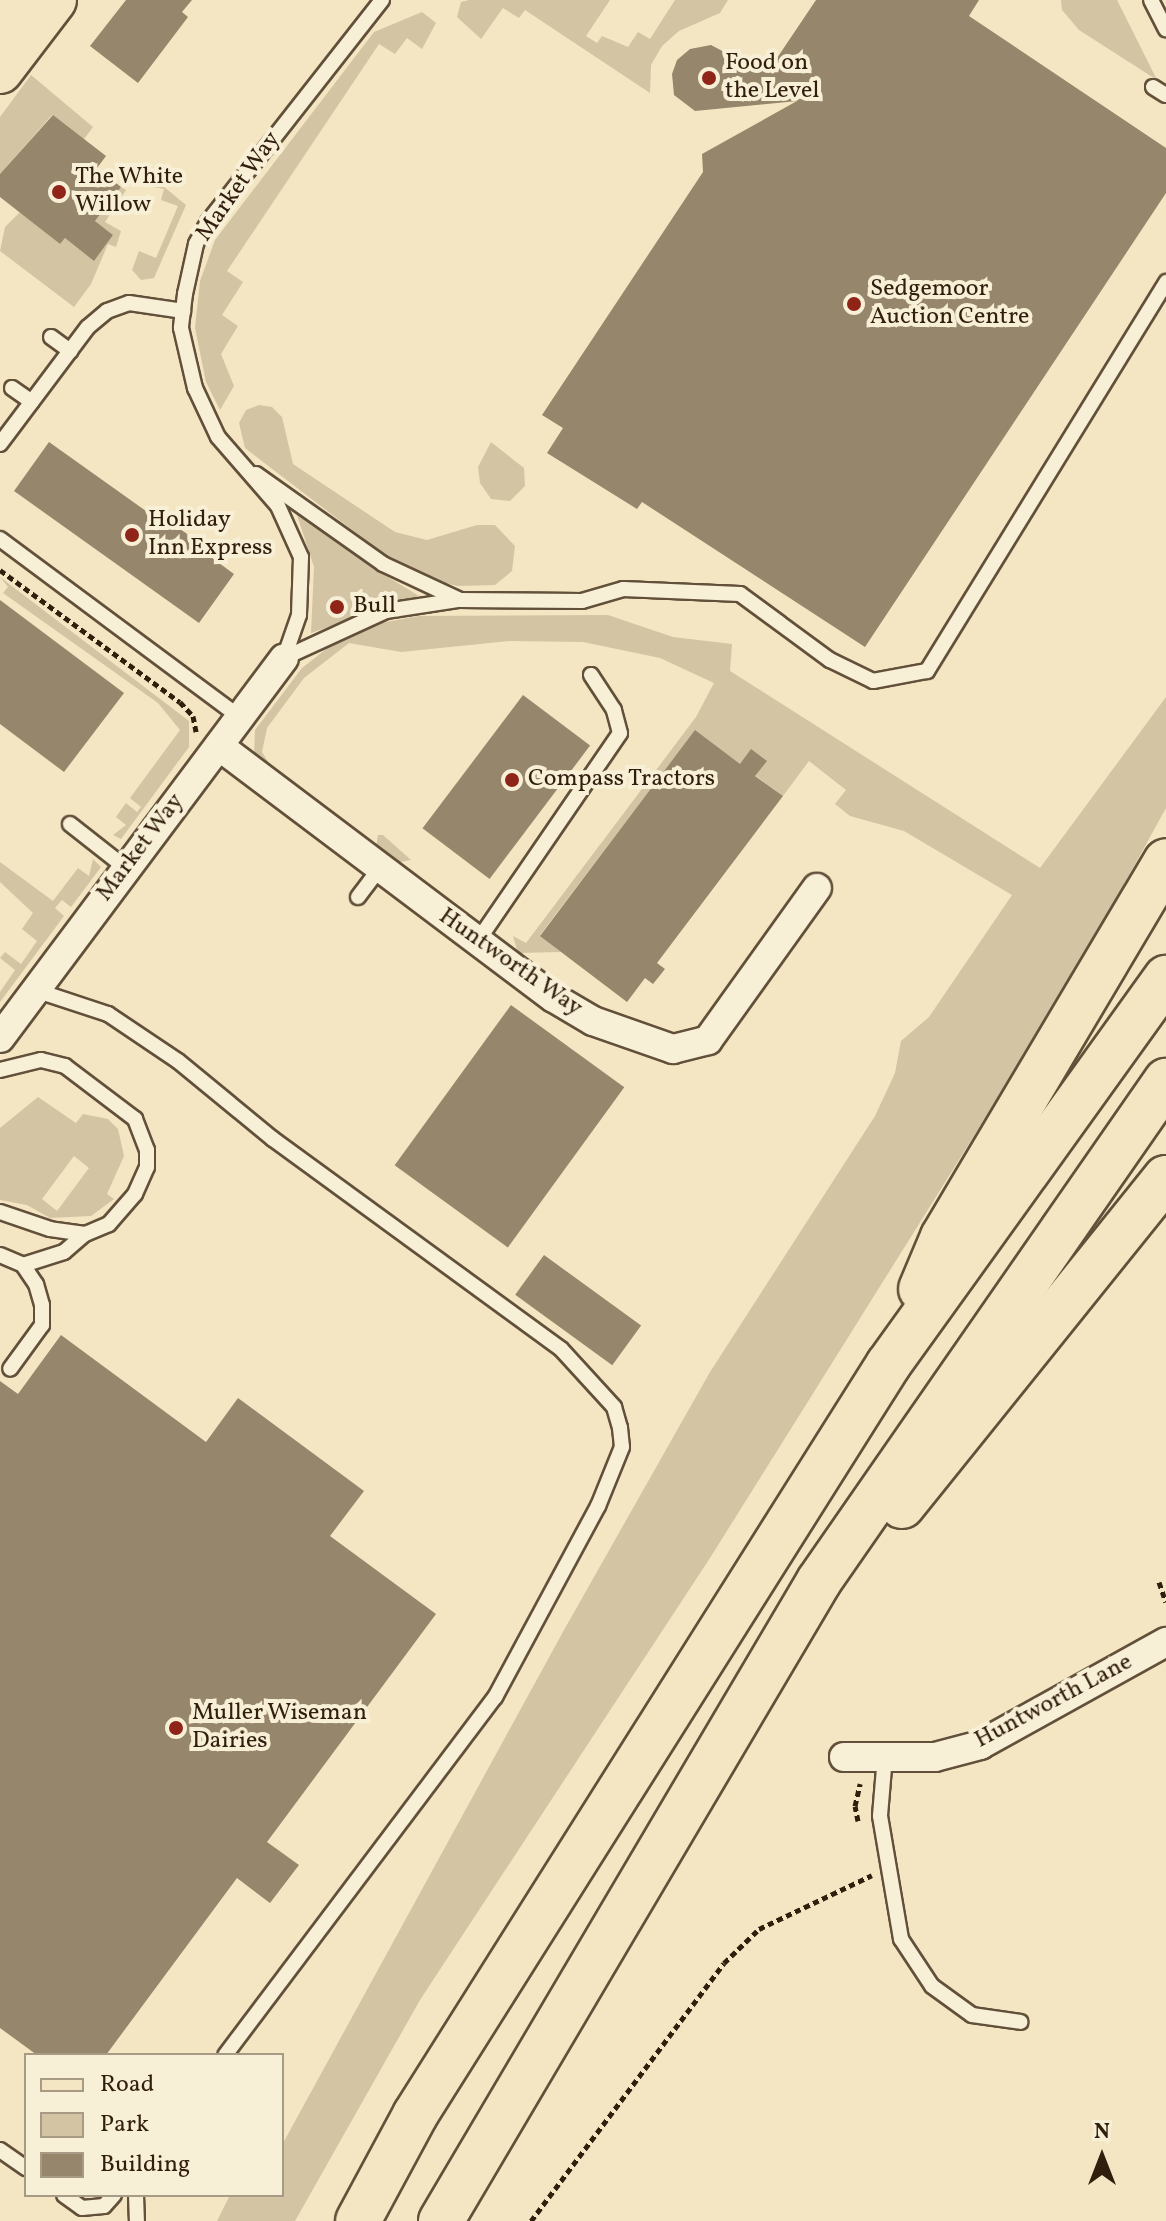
<!DOCTYPE html>
<style>
body{margin:0}
#map{position:relative;width:1166px;height:2221px;overflow:hidden;background:#f4e6c2;font-family:Vollkorn,serif}
div>[style]{position:absolute}
[style*='--x']{left:calc(var(--x)*1px);top:calc(var(--y)*1px);width:calc(var(--w)*1px);rotate:calc(var(--a)*1deg)}
.green>*{inset:0;background:#d3c4a3}
.building>*{inset:0;background:#96866b;transform-origin:0 0}
.path>*{height:5px;margin-top:-2.5px;transform-origin:0;background:repeating-linear-gradient(90deg,#311e0d 0 6px,transparent 0 10px)}
.roads{filter:drop-shadow(2px 0 #62503a) drop-shadow(-2px 0 #62503a) drop-shadow(0 2px #62503a) drop-shadow(0 -2px #62503a)}
.service>*{height:14px;margin:-7px;padding:0 7px;transform-origin:7px;border-radius:7px;background:#f8efd7}
.minor>*{height:28px;margin:-14px;padding:0 14px;transform-origin:14px;border-radius:14px;background:#f8efd7}
.primary>*{height:44px;margin:-22px;padding:0 22px;transform-origin:22px;border-radius:22px;background:#f4e6c2}
.motorway>*{height:44px;margin:-22px;padding:0 22px;transform-origin:22px;border-radius:22px;background:#f4e6c2}
.dots>*{width:22px;height:22px;translate:-50% -50%;box-sizing:border-box;border:4px solid #f8efd7;border-radius:50%}
span{translate:-50% -50%;white-space:nowrap;text-align:center;line-height:1.15;-webkit-text-stroke:8px #f8efd7;paint-order:stroke}
.poi-label{font-size:24px;color:#311e0d}
.left{translate:0 -50%;text-align:left}
.street-label{font-size:24px;color:#311e0d}
.legend{position:absolute;left:24px;top:2053px;width:260px;height:144px;box-sizing:border-box;background:#f8efd7;border:2px solid #a89b86;margin:0;padding:10px 14px;list-style:none;font-size:24px;color:#311e0d}
.legend li{display:flex;align-items:center;gap:16px;height:40px}
.legend b{width:40px;border:2px solid #a89b86}
.north{position:absolute;left:1062px;top:2117px;width:80px;height:80px;-webkit-text-stroke:6px #f8efd7;paint-order:stroke;rotate:0deg;font-size:22px;font-weight:700;line-height:32px;text-align:center;color:#311e0d}
.north::after{content:'';display:block;margin:auto;width:28px;height:36px;background:#311e0d;clip-path:polygon(50% 0,100% 100%,50% 72%,0 100%)}
</style>
<div id="map">
<div class="green">
<i style="clip-path:polygon(469px 0,610px 0,586px 36px,597px 43px,602px 36px,628px 47px,638px 32px,650px 39px,675px 0,728px 0,720px 13px,679px 31px,662px 46px,651px 65px,650px 93px,525px 10px,519px 18px,503px 8px,481px 39px,457px 17px,461px 2px)"></i>
<i style="clip-path:polygon(1061px 0,1117px 0,1157px 80px,1079px 30px,1062px 10px)"></i>
<i style="clip-path:polygon(422px 12px,436px 23px,422px 49px,407px 38px,395px 54px,379px 44px,227px 271px,243px 282px,222px 315px,238px 326px,221px 354px,234px 386px,220px 410px,206px 382px,195px 328px,200px 281px,215px 240px,374px 32px)"></i>
<i style="clip-path:polygon(31px 75px,93px 127px,84px 139px,52px 115px,0 174px,0 117px)"></i>
<i style="clip-path:polygon(146px 172px,186px 205px,154px 278px,141px 280px,132px 270px,139px 251px,156px 258px,178px 206px,161px 200px,164px 189px,142px 185px)"></i>
<i style="clip-path:polygon(121px 187px,126px 190px,105px 222px,121px 231px,116px 247px,108px 244px,91px 284px,74px 307px,0 251px,5px 227px,20px 212px,60px 244px,65px 238px,94px 260px,113px 235px,95px 221px)"></i>
<i style="clip-path:polygon(259px 405px,272px 407px,282px 417px,293px 464px,395px 532px,427px 540px,477px 525px,495px 525px,515px 546px,512px 571px,495px 585px,458px 586px,428px 579px,386px 556px,245px 448px,239px 423px,246px 410px)"></i>
<i style="clip-path:polygon(491px 442px,524px 468px,525px 486px,510px 501px,491px 499px,480px 483px,478px 467px)"></i>
<i style="clip-path:polygon(295px 509px,378px 571px,419px 596px,311px 633px,314px 567px)"></i>
<i style="clip-path:polygon(0 577px,189px 721px,189px 747px,121px 839px,113px 835px,126px 825px,116px 817px,126px 803px,137px 812px,141px 807px,130px 798px,180px 730px,158px 703px,3px 593px,8px 587px)"></i>
<i style="clip-path:polygon(608px 615px,673px 637px,732px 644px,730px 671px,1040px 868px,1166px 697px,1166px 808px,1073px 977px,919px 1224px,710px 1558px,420px 2000px,295px 2221px,217px 2221px,230px 2195px,282px 2195px,282px 2145px,564px 1630px,710px 1372px,875px 1116px,895px 1073px,901px 1041px,929px 1017px,1012px 895px,904px 831px,850px 816px,835px 804px,846px 790px,809px 761px,783px 796px,695px 731px,540px 935px,561px 952px,518px 953px,513px 936px,526px 943px,696px 717px,714px 683px,660px 658px,583px 642px,509px 641px,401px 652px,349px 643px,304px 678px,267px 728px,262px 752px,274px 771px,254px 756px,255px 730px,302px 668px,339px 639px,375px 624px,419px 616px)"></i>
<i style="clip-path:polygon(378px 835px,383px 835px,411px 860px,395px 863px,376px 848px)"></i>
<i style="clip-path:polygon(93px 859px,101px 867px,71px 907px,62px 900px,55px 908px,64px 916px,0 1002px,0 992px,15px 970px,0 958px,5px 952px,21px 964px,37px 941px,22px 929px,33px 913px,0 882px,0 862px,53px 901px,78px 868px,89px 876px)"></i>
<i style="clip-path:polygon(evenodd,38px 1097px,76px 1123px,83px 1114px,108px 1119px,118px 1129px,124px 1156px,107px 1194px,114px 1199px,91px 1216px,50px 1218px,27px 1205px,0 1200px,0 1128px,38px 1097px,74px 1156px,89px 1168px,57px 1211px,42px 1199px,74px 1156px)"></i>
</div>
<div class="building">
<i style="clip-path:polygon(126px 0,192px 0,182px 12px,188px 17px,138px 83px,90px 46px)"></i>
<i style="clip-path:polygon(816px 0,979px 0,969px 16px,1166px 148px,1166px 193px,865px 647px,642px 502px,637px 509px,547px 453px,563px 428px,542px 415px,703px 172px,702px 154px,797px 101px,695px 111px,674px 95px,672px 74px,677px 60px,690px 49px,711px 45px,728px 54px,741px 71px,773px 64px)"></i>
<i style="clip-path:polygon(53px 115px,106px 156px,97px 168px,121px 187px,95px 221px,113px 235px,94px 261px,65px 238px,60px 244px,0 197px,0 174px)"></i>
<i style="clip-path:polygon(49px 442px,167px 526px,170px 522px,200px 543px,197px 547px,234px 574px,199px 623px,14px 491px)"></i>
<i style="clip-path:polygon(0 600px,124px 693px,64px 772px,0 724px)"></i>
<i style="left:523px;top:695px;width:84px;height:167px;rotate:37deg"></i>
<i style="clip-path:polygon(695px 730px,740px 764px,751px 749px,767px 761px,755px 776px,783px 796px,657px 963px,665px 969px,653px 984px,645px 978px,627px 1002px,540px 936px)"></i>
<i style="left:511px;top:1005px;width:140px;height:198px;rotate:36deg"></i>
<i style="left:544px;top:1255px;width:120px;height:49px;rotate:36deg"></i>
<i style="clip-path:polygon(61px 1335px,206px 1442px,238px 1398px,364px 1491px,330px 1536px,436px 1614px,267px 1842px,299px 1865px,270px 1903px,237px 1878px,106px 2055px,37px 2055px,0 2028px,0 1381px,18px 1394px)"></i>
</div>
<div class="path">
<i style="--x:0;--y:570;--w:223;--a:36.3"></i>
<i style="--x:180;--y:702;--w:19;--a:47"></i>
<i style="--x:193;--y:716;--w:16;--a:79"></i>
<i style="--x:1159;--y:1582;--w:21;--a:71"></i>
<i style="--x:858;--y:1821;--w:15;--a:-101"></i>
<i style="--x:855;--y:1806;--w:23;--a:-77"></i>
<i style="--x:531;--y:2221;--w:322;--a:-53.2"></i>
<i style="--x:724;--y:1963;--w:49;--a:-44.2"></i>
<i style="--x:759;--y:1929;--w:125;--a:-25.5"></i>
</div>
<div class="roads">
<div class="service">
<i style="--x:382;--y:0;--w:282;--a:128.1"></i>
<i style="--x:208;--y:222;--w:25;--a:119"></i>
<i style="--x:196;--y:244;--w:51;--a:102.4"></i>
<i style="--x:185;--y:294;--w:34;--a:97"></i>
<i style="--x:181;--y:328;--w:62;--a:76.9"></i>
<i style="--x:195;--y:388;--w:54;--a:64.9"></i>
<i style="--x:218;--y:437;--w:91;--a:49"></i>
<i style="--x:278;--y:506;--w:56;--a:65.7"></i>
<i style="--x:301;--y:557;--w:58;--a:92"></i>
<i style="--x:299;--y:615;--w:46;--a:109.2"></i>
<i style="--x:284;--y:658;--w:112;--a:-24.7"></i>
<i style="--x:386;--y:611;--w:74;--a:-8.6"></i>
<i style="--x:459;--y:600;--w:123;--a:0.5"></i>
<i style="--x:582;--y:601;--w:43;--a:-16.3"></i>
<i style="--x:623;--y:589;--w:117;--a:2.4"></i>
<i style="--x:740;--y:594;--w:112;--a:36.3"></i>
<i style="--x:830;--y:660;--w:48;--a:26"></i>
<i style="--x:873;--y:681;--w:55;--a:-10.5"></i>
<i style="--x:927;--y:671;--w:457;--a:-58.4"></i>
<i style="--x:1151;--y:0;--w:33;--a:63"></i>
<i style="--x:1153;--y:87;--w:15;--a:32"></i>
<i style="--x:51;--y:337;--w:24;--a:36"></i>
<i style="--x:12;--y:388;--w:24;--a:35"></i>
<i style="--x:0;--y:444;--w:146;--a:-53.1"></i>
<i style="--x:88;--y:327;--w:25;--a:-40"></i>
<i style="--x:107;--y:311;--w:23;--a:-20"></i>
<i style="--x:129;--y:303;--w:55;--a:8.4"></i>
<i style="--x:256;--y:474;--w:156;--a:35.3"></i>
<i style="--x:383;--y:564;--w:83;--a:25"></i>
<i style="--x:0;--y:539;--w:300;--a:36.6"></i>
<i style="--x:70;--y:824;--w:71;--a:38.2"></i>
<i style="--x:358;--y:897;--w:36;--a:-53"></i>
<i style="--x:477;--y:942;--w:253;--a:-55.6"></i>
<i style="--x:620;--y:733;--w:24;--a:-105"></i>
<i style="--x:614;--y:710;--w:42;--a:-123.3"></i>
<i style="--x:35;--y:990;--w:77;--a:18.2"></i>
<i style="--x:108;--y:1014;--w:84;--a:33.9"></i>
<i style="--x:178;--y:1061;--w:123;--a:39.4"></i>
<i style="--x:273;--y:1139;--w:356;--a:36.1"></i>
<i style="--x:561;--y:1349;--w:79;--a:47.6"></i>
<i style="--x:614;--y:1407;--w:22;--a:74"></i>
<i style="--x:620;--y:1428;--w:19;--a:84"></i>
<i style="--x:622;--y:1447;--w:64;--a:112.1"></i>
<i style="--x:598;--y:1506;--w:217;--a:118.3"></i>
<i style="--x:495;--y:1697;--w:448;--a:127"></i>
<i style="--x:0;--y:1070;--w:42;--a:-13.7"></i>
<i style="--x:41;--y:1060;--w:25;--a:14"></i>
<i style="--x:65;--y:1066;--w:88;--a:37.1"></i>
<i style="--x:135;--y:1119;--w:33;--a:69"></i>
<i style="--x:147;--y:1150;--w:17;--a:90"></i>
<i style="--x:147;--y:1167;--w:30;--a:114"></i>
<i style="--x:135;--y:1194;--w:40;--a:131"></i>
<i style="--x:109;--y:1224;--w:26;--a:157"></i>
<i style="--x:85;--y:1234;--w:35;--a:-172"></i>
<i style="--x:50;--y:1229;--w:53;--a:-161.2"></i>
<i style="--x:0;--y:1255;--w:25;--a:23"></i>
<i style="--x:23;--y:1265;--w:23;--a:56"></i>
<i style="--x:36;--y:1284;--w:22;--a:74"></i>
<i style="--x:42;--y:1305;--w:20;--a:90"></i>
<i style="--x:42;--y:1325;--w:54;--a:126"></i>
<i style="--x:23;--y:1265;--w:43;--a:-17.6"></i>
<i style="--x:64;--y:1252;--w:28;--a:-41"></i>
<i style="--x:885;--y:1756;--w:60;--a:94.8"></i>
<i style="--x:880;--y:1816;--w:125;--a:80.3"></i>
<i style="--x:901;--y:1939;--w:56;--a:56.6"></i>
<i style="--x:932;--y:1986;--w:49;--a:35.9"></i>
<i style="--x:972;--y:2015;--w:49;--a:8.1"></i>
<i style="--x:0;--y:2150;--w:32;--a:35"></i>
<i style="--x:64;--y:2195;--w:22;--a:36"></i>
<i style="--x:82;--y:2208;--w:22;--a:-5"></i>
<i style="--x:104;--y:2206;--w:15;--a:-48"></i>
<i style="--x:136;--y:2195;--w:26;--a:88"></i>
</div>
<div class="minor">
<i style="--x:219;--y:746;--w:419;--a:37"></i>
<i style="--x:554;--y:998;--w:45;--a:30.5"></i>
<i style="--x:593;--y:1021;--w:85;--a:19.3"></i>
<i style="--x:673;--y:1049;--w:36;--a:-14"></i>
<i style="--x:708;--y:1040;--w:187;--a:-54.4"></i>
<i style="--x:0;--y:1038;--w:474;--a:-53.2"></i>
<i style="--x:844;--y:1757;--w:91;--a:0"></i>
<i style="--x:935;--y:1757;--w:47;--a:-14.9"></i>
<i style="--x:980;--y:1745;--w:213;--a:-29"></i>
</div>
<div class="primary">
<i style="--x:0;--y:16;--w:21;--a:-51"></i>
<i style="--x:0;--y:71;--w:89;--a:-52.7"></i>
</div>
<div class="motorway">
<i style="--x:921;--y:1289;--w:56;--a:-67.1"></i>
<i style="--x:943;--y:1237;--w:437;--a:-59.3"></i>
<i style="--x:902;--y:1506;--w:421;--a:-51.2"></i>
<i style="--x:358;--y:2221;--w:120;--a:-61.7"></i>
<i style="--x:415;--y:2115;--w:887;--a:-57.76"></i>
<i style="--x:888;--y:1365;--w:477;--a:-54.3"></i>
<i style="--x:441;--y:2221;--w:743;--a:-59.43"></i>
<i style="--x:819;--y:1581;--w:609;--a:-55.24"></i>
</div>
</div>
<div class="dots">
<i style="left:709px;top:78px;background:#8f2418"></i>
<i style="left:59px;top:192px;background:#8f2418"></i>
<i style="left:854px;top:304px;background:#8f2418"></i>
<i style="left:132px;top:535px;background:#8f2418"></i>
<i style="left:337px;top:607px;background:#8f2418"></i>
<i style="left:512px;top:780px;background:#8f2418"></i>
<i style="left:176px;top:1728px;background:#8f2418"></i>
</div>
<div class="poi-label">
<span class="left" style="left:725px;top:78px">Food on<br>the Level</span>
<span class="left" style="left:75px;top:192px">The White<br>Willow</span>
<span class="left" style="left:870px;top:304px">Sedgemoor<br>Auction Centre</span>
<span class="left" style="left:148px;top:535px">Holiday<br>Inn Express</span>
<span class="left" style="left:353px;top:607px">Bull</span>
<span class="left" style="left:528px;top:780px">Compass Tractors</span>
<span class="left" style="left:192px;top:1728px">Muller Wiseman<br>Dairies</span>
</div>
<div class="street-label">
<span style="left:239px;top:187px;rotate:-55deg">Market Way</span>
<span style="left:141px;top:848px;rotate:-53deg">Market Way</span>
<span style="left:510px;top:963px;rotate:35deg">Huntworth Way</span>
<span style="left:1054px;top:1702px;rotate:-28deg">Huntworth Lane</span>
</div>
<ul class="legend">
<li><b style="height:10px;background:#f4e6c2"></b>Road</li>
<li><b style="height:22px;background:#d3c4a3"></b>Park</li>
<li><b style="height:22px;background:#96866b"></b>Building</li>
</ul>
<div class="north">N</div>
</div>
